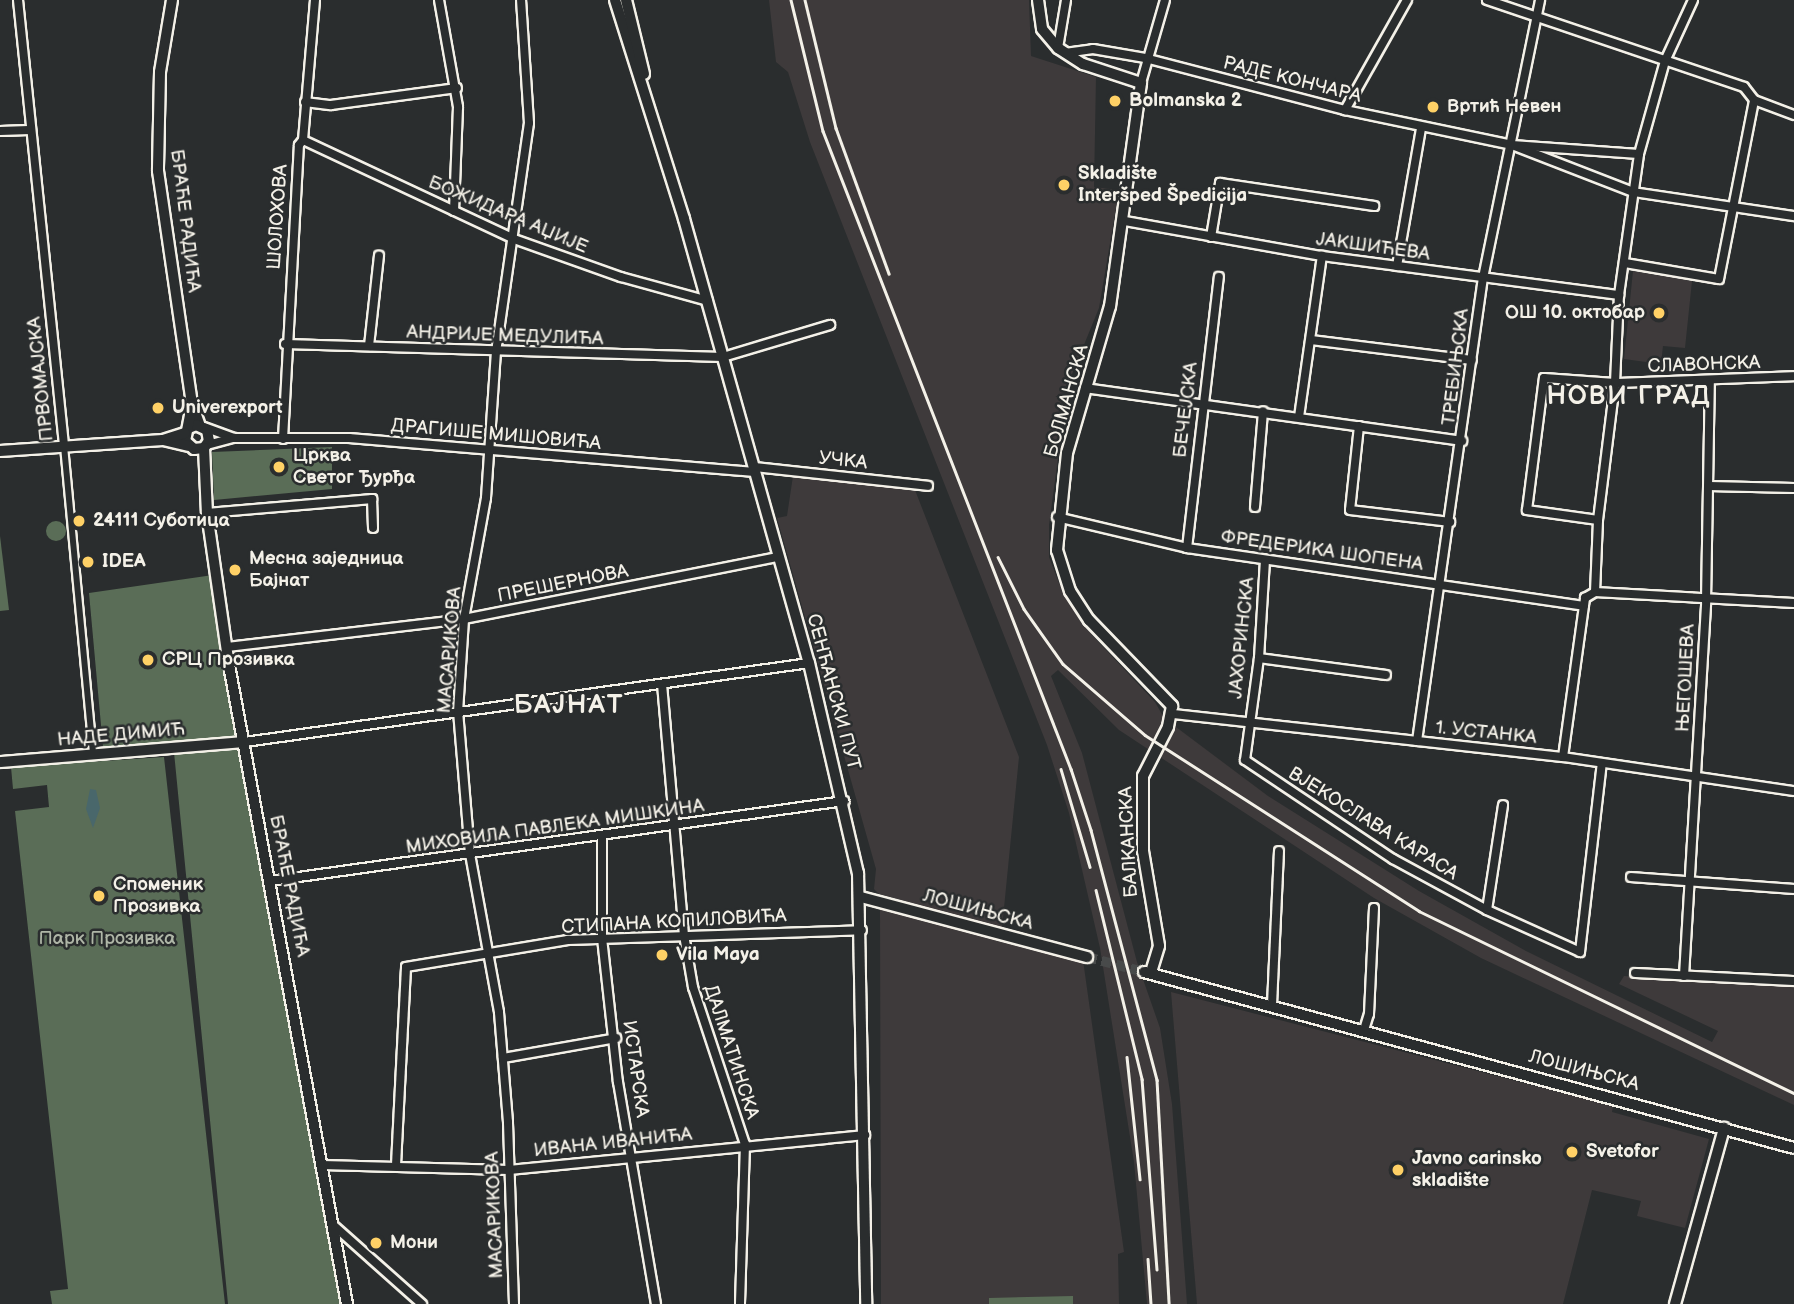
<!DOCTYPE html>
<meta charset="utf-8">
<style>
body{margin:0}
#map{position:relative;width:1794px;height:1304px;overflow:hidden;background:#2a2d2e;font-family:"Balsamiq Sans",sans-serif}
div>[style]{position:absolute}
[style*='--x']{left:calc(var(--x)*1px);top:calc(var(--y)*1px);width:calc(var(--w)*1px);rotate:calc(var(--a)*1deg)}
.built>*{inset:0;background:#3e3a3b}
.green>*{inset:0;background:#5a6d57}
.round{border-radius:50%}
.water>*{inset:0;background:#49676b}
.tertiary-tunnel>*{height:10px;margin-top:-5px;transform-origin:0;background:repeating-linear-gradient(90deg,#484a4a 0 10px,transparent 0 15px)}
.roads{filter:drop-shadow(2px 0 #f4f1e8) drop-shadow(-2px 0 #f4f1e8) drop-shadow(0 2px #f4f1e8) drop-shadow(0 -2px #f4f1e8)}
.pedestrian>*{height:6px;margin:-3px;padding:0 3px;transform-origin:3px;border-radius:3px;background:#2a2d2e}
.minor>*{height:8px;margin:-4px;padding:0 4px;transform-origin:4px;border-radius:4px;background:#2a2d2e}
.tertiary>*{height:10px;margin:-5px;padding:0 5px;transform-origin:5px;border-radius:5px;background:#2a2d2e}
.secondary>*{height:10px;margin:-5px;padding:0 5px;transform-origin:5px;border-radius:5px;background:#2a2d2e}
.rail>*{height:2.5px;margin:-1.25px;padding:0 1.25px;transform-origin:1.25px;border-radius:1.25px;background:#f4f1e8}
.dots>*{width:19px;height:19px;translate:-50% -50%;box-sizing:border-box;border:4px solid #2a2d2e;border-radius:50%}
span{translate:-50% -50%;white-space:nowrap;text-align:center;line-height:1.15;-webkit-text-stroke:5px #2a2d2e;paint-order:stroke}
.street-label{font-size:19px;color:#f4f1e8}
.poi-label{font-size:19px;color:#f4f1e8;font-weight:700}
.left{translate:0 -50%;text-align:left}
.right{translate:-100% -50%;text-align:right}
.park-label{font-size:19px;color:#afb6a7}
.district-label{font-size:26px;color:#f4f1e8;font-weight:700;letter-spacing:2px}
</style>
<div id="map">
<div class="built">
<i style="clip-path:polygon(769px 0,1029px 0,1031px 56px,1096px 77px,1094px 187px,1119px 190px,1099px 308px,1068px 384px,1049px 525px,1049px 557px,1059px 583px,1092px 635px,1155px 702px,1164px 718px,1268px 796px,1419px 891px,1526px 951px,1712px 1042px,1718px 1031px,1619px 984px,1624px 976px,1794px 987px,1794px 1105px,1481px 958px,1374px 898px,1119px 730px,1058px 670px,1051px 676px,1082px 753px,1137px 962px,1160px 1028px,1172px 1104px,1187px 1304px,1147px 1304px,1134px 1162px,1100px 948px,1069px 813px,1047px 745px,810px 142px,788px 72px,776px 62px)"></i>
<i style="clip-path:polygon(1633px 271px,1692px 281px,1685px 348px,1663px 346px,1661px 364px,1624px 359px)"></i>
<i style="clip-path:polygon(793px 476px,915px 490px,1019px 757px,1002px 928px,879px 894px,874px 889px,876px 869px,777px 518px,787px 516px)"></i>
<i style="clip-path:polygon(880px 907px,1083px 960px,1124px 1252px,1118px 1254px,1119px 1304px,1073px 1304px,1073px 1297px,989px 1299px,989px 1304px,881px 1304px)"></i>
<i style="clip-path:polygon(1171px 992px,1613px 1106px,1612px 1112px,1709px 1139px,1685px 1228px,1637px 1216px,1641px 1201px,1592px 1190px,1563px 1304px,1197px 1304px)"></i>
</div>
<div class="green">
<i style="clip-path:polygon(332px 447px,332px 489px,214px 500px,212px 452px)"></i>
<i class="round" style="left:46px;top:521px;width:20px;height:20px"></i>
<i style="clip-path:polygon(0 536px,9px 610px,0 611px)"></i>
<i style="clip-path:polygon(213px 575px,235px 732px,344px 1304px,228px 1304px,173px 742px,103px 747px,89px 593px)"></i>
<i style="clip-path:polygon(164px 757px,225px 1304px,52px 1304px,50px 1291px,68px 1289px,15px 811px,49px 807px,47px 785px,13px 789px,11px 767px)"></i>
<i style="clip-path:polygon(1073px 1296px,1073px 1304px,989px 1304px,989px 1298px)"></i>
</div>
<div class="water">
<i style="clip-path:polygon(90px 789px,96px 790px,100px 808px,93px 828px,86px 809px)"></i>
</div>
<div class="tertiary-tunnel">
<i style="--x:1087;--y:957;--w:59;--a:14.7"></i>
</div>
<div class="roads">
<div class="pedestrian">
<i style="--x:64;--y:446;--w:310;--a:84.6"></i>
</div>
<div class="minor">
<i style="--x:18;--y:0;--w:448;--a:84.1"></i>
<i style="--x:439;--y:0;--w:109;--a:79.9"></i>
<i style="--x:458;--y:107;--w:104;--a:92.2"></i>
<i style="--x:1487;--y:0;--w:271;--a:18.7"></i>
<i style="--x:1744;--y:87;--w:16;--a:52"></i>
<i style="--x:1754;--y:100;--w:43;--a:20.6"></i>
<i style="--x:1058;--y:48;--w:49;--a:-80.5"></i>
<i style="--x:1065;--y:53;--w:28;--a:-8"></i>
<i style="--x:1093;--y:49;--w:53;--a:9.8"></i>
<i style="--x:1145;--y:58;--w:207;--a:14.6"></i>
<i style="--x:1345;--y:110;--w:171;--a:11.8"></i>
<i style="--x:1512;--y:145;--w:127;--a:4.1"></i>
<i style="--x:1141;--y:83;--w:86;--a:-73.9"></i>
<i style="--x:305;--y:102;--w:26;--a:7"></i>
<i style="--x:331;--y:105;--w:127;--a:-7.7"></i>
<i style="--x:1345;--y:110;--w:126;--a:-60.6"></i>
<i style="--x:0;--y:131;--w:29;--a:-2"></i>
<i style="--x:303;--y:140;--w:233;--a:25.1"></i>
<i style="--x:514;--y:239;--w:114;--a:19.6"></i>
<i style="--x:621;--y:277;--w:90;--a:15.4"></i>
<i style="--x:1512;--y:145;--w:130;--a:21.2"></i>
<i style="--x:1633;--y:192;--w:163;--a:8.5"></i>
<i style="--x:1125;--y:221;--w:200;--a:10.1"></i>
<i style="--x:1322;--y:256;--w:300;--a:7.5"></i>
<i style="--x:1211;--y:237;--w:55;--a:-80.5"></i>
<i style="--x:1220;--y:183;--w:156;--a:8.5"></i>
<i style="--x:1625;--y:263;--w:95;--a:9.7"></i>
<i style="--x:1719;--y:279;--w:182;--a:-78.9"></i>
<i style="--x:1397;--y:266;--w:140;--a:-80.1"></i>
<i style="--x:1311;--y:340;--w:162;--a:7.1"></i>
<i style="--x:285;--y:344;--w:438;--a:1.7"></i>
<i style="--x:723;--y:357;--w:112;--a:-16.7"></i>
<i style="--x:369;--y:346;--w:91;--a:-83.7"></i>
<i style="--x:1085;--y:388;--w:381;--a:8"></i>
<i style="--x:1299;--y:417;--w:163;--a:-81.9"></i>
<i style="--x:1359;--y:426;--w:84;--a:96.1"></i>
<i style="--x:1350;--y:510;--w:101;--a:6.8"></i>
<i style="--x:204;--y:427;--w:32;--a:20"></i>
<i style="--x:283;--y:439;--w:294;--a:-86.9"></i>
<i style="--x:299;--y:145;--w:6;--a:-51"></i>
<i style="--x:303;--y:140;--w:141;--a:-85.1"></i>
<i style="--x:207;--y:445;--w:28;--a:-15"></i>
<i style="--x:234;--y:438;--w:115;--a:0"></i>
<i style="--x:349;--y:438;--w:407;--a:4.8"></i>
<i style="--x:754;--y:467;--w:175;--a:6.2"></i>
<i style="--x:1709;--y:486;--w:85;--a:1.3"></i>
<i style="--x:1255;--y:507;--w:96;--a:-85.2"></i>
<i style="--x:207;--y:513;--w:166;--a:-4.8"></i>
<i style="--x:372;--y:499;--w:29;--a:88"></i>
<i style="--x:1057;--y:517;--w:134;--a:13.4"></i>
<i style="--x:1187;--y:548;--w:401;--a:8.3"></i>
<i style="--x:1598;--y:520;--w:72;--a:-172"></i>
<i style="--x:1527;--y:510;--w:133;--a:-82.7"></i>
<i style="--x:1544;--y:378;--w:71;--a:4"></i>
<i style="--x:1615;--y:383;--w:179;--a:-2.2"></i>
<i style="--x:1187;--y:548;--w:273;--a:-83.3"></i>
<i style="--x:1265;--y:560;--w:98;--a:93.5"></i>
<i style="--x:1259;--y:658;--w:103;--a:97.8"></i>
<i style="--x:1245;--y:760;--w:178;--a:33.8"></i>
<i style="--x:1393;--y:859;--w:107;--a:28.5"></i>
<i style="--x:1487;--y:910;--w:102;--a:24.3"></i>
<i style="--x:1580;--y:952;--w:190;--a:-83.4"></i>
<i style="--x:1595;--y:592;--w:199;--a:3.2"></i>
<i style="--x:227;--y:647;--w:239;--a:-6.7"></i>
<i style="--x:464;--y:619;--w:320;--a:-11.2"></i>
<i style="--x:1259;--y:658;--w:128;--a:7.6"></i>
<i style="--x:662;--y:684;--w:252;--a:85"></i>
<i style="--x:684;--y:935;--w:53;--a:80.2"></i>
<i style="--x:693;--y:987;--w:165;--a:71.7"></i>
<i style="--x:745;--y:1144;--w:160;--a:91.8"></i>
<i style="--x:1173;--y:714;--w:392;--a:6.3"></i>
<i style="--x:1563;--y:757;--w:233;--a:8.4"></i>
<i style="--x:1417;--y:741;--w:468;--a:-81.9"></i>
<i style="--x:1483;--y:278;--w:284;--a:-78.4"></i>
<i style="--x:245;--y:742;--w:570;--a:-7.97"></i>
<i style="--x:1563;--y:757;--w:161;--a:-82.1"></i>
<i style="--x:1585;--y:598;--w:12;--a:-31"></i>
<i style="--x:1595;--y:592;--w:72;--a:-87.6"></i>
<i style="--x:1598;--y:520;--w:138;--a:-82.9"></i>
<i style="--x:1615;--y:383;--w:88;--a:-87.4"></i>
<i style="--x:1619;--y:295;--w:142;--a:-81.9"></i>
<i style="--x:1639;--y:154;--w:97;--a:-74.4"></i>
<i style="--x:1665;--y:61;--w:67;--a:-65.3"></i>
<i style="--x:602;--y:836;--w:102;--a:90"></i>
<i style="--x:602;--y:938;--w:145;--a:83.7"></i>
<i style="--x:618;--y:1082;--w:225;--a:80.3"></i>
<i style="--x:1631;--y:877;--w:163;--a:4.2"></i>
<i style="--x:270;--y:881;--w:580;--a:-7.93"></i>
<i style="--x:1487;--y:910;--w:106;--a:-81.3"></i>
<i style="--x:1635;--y:973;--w:159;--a:2.9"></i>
<i style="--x:1684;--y:976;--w:376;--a:-86.6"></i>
<i style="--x:1706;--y:601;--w:219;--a:-89"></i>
<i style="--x:1272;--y:1005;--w:154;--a:-87.4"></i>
<i style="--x:1364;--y:1030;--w:17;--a:-73"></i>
<i style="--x:1369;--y:1014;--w:106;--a:-87.3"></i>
<i style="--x:503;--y:1058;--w:115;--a:-10"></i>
<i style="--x:322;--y:1165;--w:187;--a:1.5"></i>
<i style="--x:509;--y:1170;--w:358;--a:-5.6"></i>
<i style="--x:396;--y:1165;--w:198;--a:-87.1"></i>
<i style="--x:406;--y:967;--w:164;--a:-9.5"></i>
<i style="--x:568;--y:940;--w:294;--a:-1.9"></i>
<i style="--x:333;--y:1225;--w:119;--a:41.6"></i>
<i style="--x:514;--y:1304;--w:182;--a:-91.9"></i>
<i style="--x:508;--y:1122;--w:110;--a:-94.7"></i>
<i style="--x:499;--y:1012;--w:161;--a:-100.4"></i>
<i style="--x:470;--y:854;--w:143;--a:-94.8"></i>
<i style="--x:458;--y:712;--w:93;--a:-86.3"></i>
<i style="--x:464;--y:619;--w:123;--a:-79.7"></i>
<i style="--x:486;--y:498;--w:146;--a:-86.1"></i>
<i style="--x:496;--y:352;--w:231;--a:-81.8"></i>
<i style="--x:529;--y:123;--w:123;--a:-93.7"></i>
</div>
<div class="tertiary">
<i style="--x:172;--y:0;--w:73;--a:99.5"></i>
<i style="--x:160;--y:72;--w:99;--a:91.2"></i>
<i style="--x:158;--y:171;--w:235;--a:81.7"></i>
<i style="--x:192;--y:404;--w:23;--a:70"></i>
<i style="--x:1038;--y:0;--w:29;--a:82"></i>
<i style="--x:1042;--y:29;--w:25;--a:50"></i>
<i style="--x:1058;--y:48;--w:30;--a:33"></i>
<i style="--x:1083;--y:64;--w:61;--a:18.1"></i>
<i style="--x:1141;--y:83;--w:225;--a:97.9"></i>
<i style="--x:1110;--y:306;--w:153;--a:106.3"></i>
<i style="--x:1067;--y:453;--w:98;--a:95.9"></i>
<i style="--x:1057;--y:550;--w:43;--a:72.4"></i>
<i style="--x:1070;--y:591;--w:35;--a:57"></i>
<i style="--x:1089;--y:620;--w:120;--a:46"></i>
<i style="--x:1172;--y:706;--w:21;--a:101"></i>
<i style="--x:1168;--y:727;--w:55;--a:117"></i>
<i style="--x:1143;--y:776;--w:75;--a:90"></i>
<i style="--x:1143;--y:851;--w:96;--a:80.4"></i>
<i style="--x:1159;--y:946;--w:28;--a:107"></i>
<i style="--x:189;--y:428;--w:8;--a:-23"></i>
<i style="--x:196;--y:425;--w:12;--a:24"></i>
<i style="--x:207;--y:430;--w:11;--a:80"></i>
<i style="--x:209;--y:441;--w:9;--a:126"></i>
<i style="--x:204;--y:448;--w:10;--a:174"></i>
<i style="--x:194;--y:449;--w:12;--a:-138"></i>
<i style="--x:185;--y:441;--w:37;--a:-79"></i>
<i style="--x:163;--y:440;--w:26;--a:13"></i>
<i style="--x:204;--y:448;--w:65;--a:87.4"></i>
<i style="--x:207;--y:513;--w:154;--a:81.8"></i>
<i style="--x:229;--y:665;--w:650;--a:79.54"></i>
<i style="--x:0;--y:451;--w:163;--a:-3.9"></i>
<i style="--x:163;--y:440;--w:23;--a:-18"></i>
<i style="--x:0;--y:762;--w:246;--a:-4.7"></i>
<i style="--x:861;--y:897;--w:234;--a:14.9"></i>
<i style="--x:1144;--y:972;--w:673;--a:15.15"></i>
<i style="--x:1675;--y:1304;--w:183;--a:-74.4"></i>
</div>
<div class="secondary">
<i style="--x:615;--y:0;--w:230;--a:72.5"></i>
<i style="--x:684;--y:219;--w:461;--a:74.3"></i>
<i style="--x:809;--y:663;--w:216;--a:76.9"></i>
<i style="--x:858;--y:873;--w:431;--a:88.9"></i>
<i style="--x:626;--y:0;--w:76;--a:76.3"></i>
</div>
</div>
<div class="rail">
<i style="--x:791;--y:0;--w:135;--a:76.3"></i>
<i style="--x:823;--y:131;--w:685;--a:68.76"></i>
<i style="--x:1071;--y:769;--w:64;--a:71.8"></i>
<i style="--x:1091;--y:830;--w:259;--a:75.2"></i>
<i style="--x:1157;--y:1080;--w:224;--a:86.9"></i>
<i style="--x:805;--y:0;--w:132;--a:76.4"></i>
<i style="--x:836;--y:128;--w:155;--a:70"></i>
<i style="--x:998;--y:557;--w:58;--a:63.4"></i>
<i style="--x:1024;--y:609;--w:67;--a:54.7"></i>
<i style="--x:1063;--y:664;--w:108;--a:40.9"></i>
<i style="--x:1145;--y:735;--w:326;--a:32.7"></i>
<i style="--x:1419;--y:911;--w:417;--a:25.9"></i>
<i style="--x:1061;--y:769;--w:102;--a:73.5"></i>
<i style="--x:1096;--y:890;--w:195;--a:76.3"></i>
<i style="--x:1142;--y:1079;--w:191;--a:85.5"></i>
<i style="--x:1127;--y:1057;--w:123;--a:83.9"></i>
<i style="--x:1148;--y:1259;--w:45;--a:86.2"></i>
</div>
<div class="dots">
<i style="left:1115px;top:101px;background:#ffd166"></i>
<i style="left:1433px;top:107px;background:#ffd166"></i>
<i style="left:1064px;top:185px;background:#ffd166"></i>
<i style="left:1659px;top:313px;background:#ffd166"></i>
<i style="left:158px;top:408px;background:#ffd166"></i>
<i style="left:279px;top:467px;background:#ffd166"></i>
<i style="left:79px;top:521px;background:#ffd166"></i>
<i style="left:88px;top:562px;background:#ffd166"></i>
<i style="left:235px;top:570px;background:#ffd166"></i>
<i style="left:148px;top:660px;background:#ffd166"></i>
<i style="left:99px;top:896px;background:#ffd166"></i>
<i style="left:662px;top:955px;background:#ffd166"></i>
<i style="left:1572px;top:1152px;background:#ffd166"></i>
<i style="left:1398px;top:1170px;background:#ffd166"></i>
<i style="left:376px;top:1243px;background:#ffd166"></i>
</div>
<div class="street-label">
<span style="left:1292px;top:80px;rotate:14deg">РАДЕ КОНЧАРА</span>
<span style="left:508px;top:215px;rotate:23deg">БОЖИДАРА АЏИЈЕ</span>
<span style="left:278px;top:217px;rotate:-86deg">ШОЛОХОВА</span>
<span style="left:185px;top:221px;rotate:83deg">БРАЋЕ РАДИЋА</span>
<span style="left:1373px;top:247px;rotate:8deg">ЈАКШИЋЕВА</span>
<span style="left:505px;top:336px;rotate:2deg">АНДРИЈЕ МЕДУЛИЋА</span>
<span style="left:1704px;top:365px;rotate:-2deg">СЛАВОНСКА</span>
<span style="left:1456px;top:367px;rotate:-83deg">ТРЕБИЊСКА</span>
<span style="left:41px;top:379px;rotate:-96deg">ПРВОМАЈСКА</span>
<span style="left:1067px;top:401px;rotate:-74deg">БОЛМАНСКА</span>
<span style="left:1186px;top:410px;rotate:-83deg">БЕЧЕЈСКА</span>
<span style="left:496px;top:435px;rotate:5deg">ДРАГИШЕ МИШОВИЋА</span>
<span style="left:843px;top:461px;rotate:6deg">УЧКА</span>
<span style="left:1322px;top:551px;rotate:8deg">ФРЕДЕРИКА ШОПЕНА</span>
<span style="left:563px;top:584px;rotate:-11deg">ПРЕШЕРНОВА</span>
<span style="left:1242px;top:638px;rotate:-84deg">ЈАХОРИНСКА</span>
<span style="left:450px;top:650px;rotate:-85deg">МАСАРИКОВА</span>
<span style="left:1686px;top:678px;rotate:-87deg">ЊЕГОШЕВА</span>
<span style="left:833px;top:692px;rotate:75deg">СЕНЋАНСКИ ПУТ</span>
<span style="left:1486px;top:733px;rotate:6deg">1. УСТАНКА</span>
<span style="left:121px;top:735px;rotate:-5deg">НАДЕ ДИМИЋ</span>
<span style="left:1373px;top:824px;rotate:32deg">ВЈЕКОСЛАВА КАРАСА</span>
<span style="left:555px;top:827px;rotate:-8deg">МИХОВИЛА ПАВЛЕКА МИШКИНА</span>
<span style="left:1129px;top:842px;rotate:-93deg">БАЛКАНСКА</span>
<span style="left:289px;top:886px;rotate:79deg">БРАЋЕ РАДИЋА</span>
<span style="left:978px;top:910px;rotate:15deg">ЛОШИЊСКА</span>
<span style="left:674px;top:922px;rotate:-3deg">СТИПАНА КОПИЛОВИЋА</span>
<span style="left:731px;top:1052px;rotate:72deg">ДАЛМАТИНСКА</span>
<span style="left:635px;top:1069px;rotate:82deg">ИСТАРСКА</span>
<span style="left:1584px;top:1071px;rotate:15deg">ЛОШИЊСКА</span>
<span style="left:613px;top:1143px;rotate:-6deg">ИВАНА ИВАНИЋА</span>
<span style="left:495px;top:1215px;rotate:-92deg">МАСАРИКОВА</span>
</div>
<div class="poi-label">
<span class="left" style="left:1129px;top:101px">Bolmanska 2</span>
<span class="left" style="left:1447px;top:107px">Вртић Невен</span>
<span class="left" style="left:1078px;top:185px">Skladište<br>Interšped Špedicija</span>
<span class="right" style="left:1645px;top:313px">ОШ 10. октобар</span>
<span class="left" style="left:172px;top:408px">Univerexport</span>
<span class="left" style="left:293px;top:467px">Црква<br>Светог Ђурђа</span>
<span class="left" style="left:93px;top:521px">24111 Суботица</span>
<span class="left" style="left:249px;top:570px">Месна заједница<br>Бајнат</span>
<span class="left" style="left:102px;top:562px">IDEA</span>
<span class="left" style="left:162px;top:660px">СРЦ Прозивка</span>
<span class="left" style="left:113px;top:896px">Споменик<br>Прозивка</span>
<span class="left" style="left:676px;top:955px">Vila Maya</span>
<span class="left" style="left:1586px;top:1152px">Svetofor</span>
<span class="left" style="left:1412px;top:1170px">Javno carinsko<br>skladište</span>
<span class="left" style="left:390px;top:1243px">Мони</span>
</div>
<div class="park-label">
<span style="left:107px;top:939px">Парк Прозивка</span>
</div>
<div class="district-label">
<span style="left:1629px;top:397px">НОВИ ГРАД</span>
<span style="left:569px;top:706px">БАЈНАТ</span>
</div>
</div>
